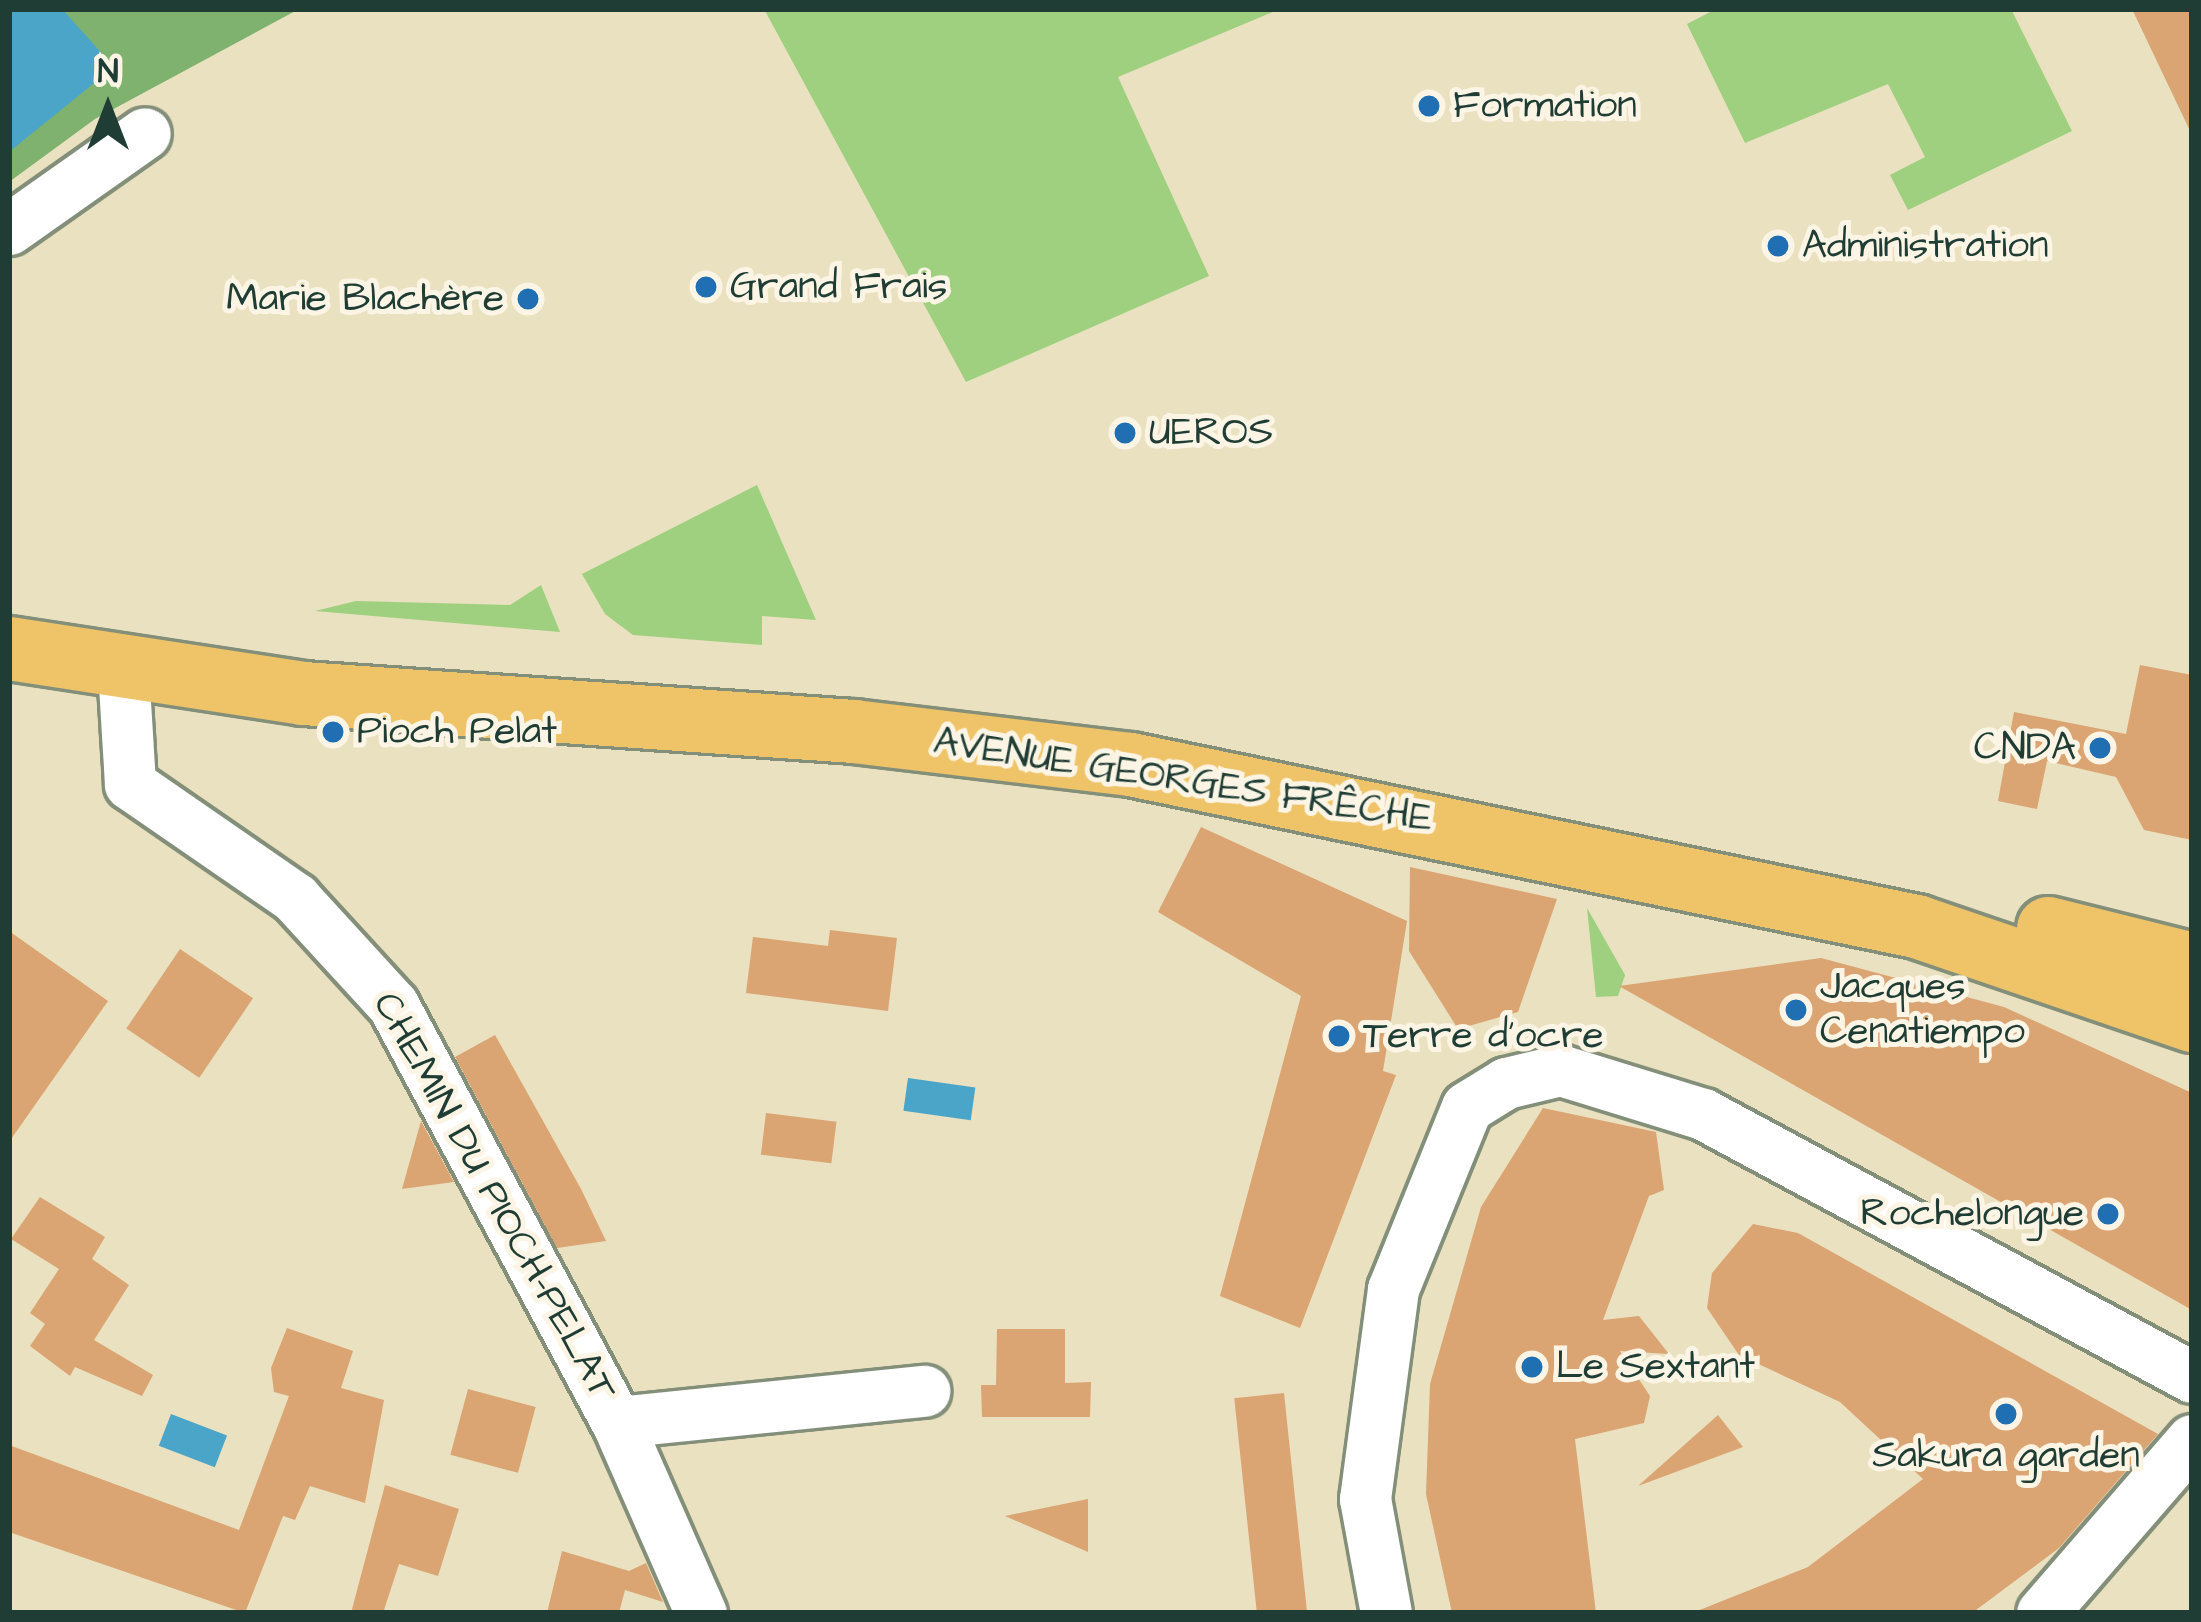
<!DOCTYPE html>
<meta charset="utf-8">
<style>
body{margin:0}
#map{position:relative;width:2201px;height:1622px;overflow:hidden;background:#e9e1bf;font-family:"Architects Daughter",sans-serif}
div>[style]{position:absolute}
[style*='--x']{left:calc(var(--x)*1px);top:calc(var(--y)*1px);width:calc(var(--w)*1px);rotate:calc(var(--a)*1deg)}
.green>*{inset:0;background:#9ed07f}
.forest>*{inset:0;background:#7eb26e}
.water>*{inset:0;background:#4aa5c8;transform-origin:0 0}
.building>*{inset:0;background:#daa473;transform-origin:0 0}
.roads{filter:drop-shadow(3px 0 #848f7a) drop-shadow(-3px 0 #848f7a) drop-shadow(0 3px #848f7a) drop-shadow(0 -3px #848f7a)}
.minor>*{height:51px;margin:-25.5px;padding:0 25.5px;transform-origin:25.5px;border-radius:25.5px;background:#fff}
.major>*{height:63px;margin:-31.5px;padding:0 31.5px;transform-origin:31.5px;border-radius:31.5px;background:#efc469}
.dots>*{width:33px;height:33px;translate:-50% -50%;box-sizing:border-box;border:6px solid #fcf5e5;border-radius:50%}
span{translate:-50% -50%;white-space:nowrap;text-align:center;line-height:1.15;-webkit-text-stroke:10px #fcf5e5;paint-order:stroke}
.poi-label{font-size:39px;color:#1f3d34}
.left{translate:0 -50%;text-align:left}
.right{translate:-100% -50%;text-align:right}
.street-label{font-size:39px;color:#1f3d34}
.frame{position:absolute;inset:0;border:12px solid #1f3d34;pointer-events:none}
.north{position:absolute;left:48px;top:48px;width:120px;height:120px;-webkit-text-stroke:9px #fcf5e5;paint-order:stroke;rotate:0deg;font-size:33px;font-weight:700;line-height:48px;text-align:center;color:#1f3d34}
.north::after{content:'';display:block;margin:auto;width:42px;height:54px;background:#1f3d34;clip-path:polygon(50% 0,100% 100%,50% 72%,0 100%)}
</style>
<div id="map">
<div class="green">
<i style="clip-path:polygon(764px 9px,1280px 9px,1118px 77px,1209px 276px,966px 382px)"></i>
<i style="clip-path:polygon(1716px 9px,2011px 9px,2072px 131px,1908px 210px,1890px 175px,1925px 157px,1888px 84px,1745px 143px,1687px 24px)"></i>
<i style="clip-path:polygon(757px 485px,816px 620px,762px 616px,762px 645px,633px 635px,605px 614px,582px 574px)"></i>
<i style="clip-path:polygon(541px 585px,560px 632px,315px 611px,356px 601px,510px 605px)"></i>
<i style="clip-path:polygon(1587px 908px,1625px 975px,1618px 996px,1596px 997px)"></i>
</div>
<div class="forest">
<i style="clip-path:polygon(9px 9px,299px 9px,95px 119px,9px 182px)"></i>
</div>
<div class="water">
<i style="clip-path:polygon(9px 9px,62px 9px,114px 67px,9px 152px)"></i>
<i style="left:908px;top:1078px;width:68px;height:33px;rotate:8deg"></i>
<i style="left:171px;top:1414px;width:60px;height:34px;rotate:21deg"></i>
</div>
<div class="building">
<i style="clip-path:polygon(2132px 9px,2192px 9px,2192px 135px)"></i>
<i style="clip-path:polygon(2140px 665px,2192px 675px,2192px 840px,2144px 830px,2116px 777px,2047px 761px,2037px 809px,1998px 801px,2014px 712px,2126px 734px)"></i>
<i style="clip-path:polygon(1201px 827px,1407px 921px,1383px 1071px,1396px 1075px,1300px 1328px,1220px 1296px,1301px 996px,1158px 912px)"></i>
<i style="clip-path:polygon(1410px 867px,1557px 899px,1518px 1012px,1458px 1029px,1409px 951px)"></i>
<i style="clip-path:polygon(830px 930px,897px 938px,888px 1011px,746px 993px,753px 937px,828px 946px)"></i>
<i style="clip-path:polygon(9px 931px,108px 1001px,9px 1142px)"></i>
<i style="left:180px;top:949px;width:88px;height:96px;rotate:34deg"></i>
<i style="clip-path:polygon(1821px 958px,2004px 1007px,2192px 1093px,2192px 1310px,1619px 986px)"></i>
<i style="clip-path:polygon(495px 1035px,581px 1189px,606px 1241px,557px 1248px,455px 1057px)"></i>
<i style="clip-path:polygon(1543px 1108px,1656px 1132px,1664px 1190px,1649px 1196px,1603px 1320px,1639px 1316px,1669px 1354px,1620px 1351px,1650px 1396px,1644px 1423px,1575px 1439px,1596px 1613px,1452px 1613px,1426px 1494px,1430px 1384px,1481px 1207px)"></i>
<i style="left:766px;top:1113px;width:71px;height:42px;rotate:7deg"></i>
<i style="clip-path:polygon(421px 1121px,454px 1182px,402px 1189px)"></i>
<i style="clip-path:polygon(40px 1197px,105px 1237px,92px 1259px,129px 1285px,94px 1340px,153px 1375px,142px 1396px,75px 1367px,70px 1376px,30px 1346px,45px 1324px,30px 1313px,59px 1269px,11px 1239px)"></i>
<i style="clip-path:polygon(1753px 1224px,1798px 1233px,2158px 1434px,2059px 1548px,1972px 1613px,1692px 1613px,1808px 1567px,1923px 1479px,1840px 1402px,1739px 1355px,1707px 1308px,1712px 1273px)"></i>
<i style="clip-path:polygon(287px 1328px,353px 1351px,341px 1388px,384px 1400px,365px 1503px,310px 1486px,295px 1520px,283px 1516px,245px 1613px,9px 1532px,9px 1445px,239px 1530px,289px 1396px,274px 1392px,271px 1368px)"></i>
<i style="clip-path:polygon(997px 1329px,1065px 1329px,1065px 1383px,1091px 1382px,1090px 1417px,982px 1417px,981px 1385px,996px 1385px)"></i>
<i style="left:468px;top:1389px;width:70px;height:68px;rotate:15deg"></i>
<i style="left:1284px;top:1393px;width:221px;height:50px;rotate:84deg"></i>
<i style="clip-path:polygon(1718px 1415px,1743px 1447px,1638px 1486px)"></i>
<i style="clip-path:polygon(385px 1485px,459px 1509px,438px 1576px,399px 1564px,383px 1613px,351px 1613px)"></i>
<i style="clip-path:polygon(1088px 1499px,1088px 1552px,1005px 1516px)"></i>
<i style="clip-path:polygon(562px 1551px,629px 1571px,646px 1563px,663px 1602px,625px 1590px,619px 1613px,547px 1613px)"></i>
</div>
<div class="roads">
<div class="minor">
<i style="--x:9;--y:229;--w:166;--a:-35.2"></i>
<i style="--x:123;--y:669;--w:115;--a:86.5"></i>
<i style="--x:130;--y:784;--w:201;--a:34.6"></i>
<i style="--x:295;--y:898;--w:145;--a:47.5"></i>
<i style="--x:393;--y:1005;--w:473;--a:61.8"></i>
<i style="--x:617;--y:1422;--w:209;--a:66.3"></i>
<i style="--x:617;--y:1422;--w:309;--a:-5.8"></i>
<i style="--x:1386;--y:1613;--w:116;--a:-100.4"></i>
<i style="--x:1365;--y:1499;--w:212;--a:-82.4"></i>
<i style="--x:1393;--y:1289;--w:196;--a:-67.9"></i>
<i style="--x:1467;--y:1107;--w:46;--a:-31.6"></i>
<i style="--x:1506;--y:1083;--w:56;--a:-13.5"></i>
<i style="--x:1560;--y:1070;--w:150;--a:17.1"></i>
<i style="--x:1703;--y:1114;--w:555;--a:28.27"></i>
<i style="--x:2042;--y:1613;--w:229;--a:-49.1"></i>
</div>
<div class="major">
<i style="--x:9;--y:648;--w:297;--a:8.7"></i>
<i style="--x:303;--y:693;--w:551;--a:3.95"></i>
<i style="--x:853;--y:731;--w:279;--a:6.8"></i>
<i style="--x:1130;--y:764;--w:803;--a:11.65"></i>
<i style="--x:1916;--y:926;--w:292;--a:18.8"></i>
<i style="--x:2048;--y:928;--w:148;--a:14"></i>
</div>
</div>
<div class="dots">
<i style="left:1429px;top:106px;background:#1f6fb2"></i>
<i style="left:1778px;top:246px;background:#1f6fb2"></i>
<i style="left:706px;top:287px;background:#1f6fb2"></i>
<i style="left:528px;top:299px;background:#1f6fb2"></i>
<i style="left:1125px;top:433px;background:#1f6fb2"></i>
<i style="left:333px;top:732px;background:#1f6fb2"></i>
<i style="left:2100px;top:748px;background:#1f6fb2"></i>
<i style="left:1796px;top:1010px;background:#1f6fb2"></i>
<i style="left:1339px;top:1036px;background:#1f6fb2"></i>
<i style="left:2108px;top:1214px;background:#1f6fb2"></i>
<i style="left:1532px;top:1367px;background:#1f6fb2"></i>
<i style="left:2006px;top:1414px;background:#1f6fb2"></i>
</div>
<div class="poi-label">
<span class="left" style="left:1453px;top:106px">Formation</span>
<span class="left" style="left:1802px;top:246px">Administration</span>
<span class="left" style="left:730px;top:287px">Grand Frais</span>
<span class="right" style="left:504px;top:299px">Marie Blachère</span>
<span class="left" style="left:1149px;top:433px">UEROS</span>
<span class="left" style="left:357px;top:732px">Pioch Pelat</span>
<span class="right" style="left:2076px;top:748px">CNDA</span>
<span class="left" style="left:1820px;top:1010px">Jacques<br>Cenatiempo</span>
<span class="left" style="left:1363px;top:1036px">Terre d'ocre</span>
<span class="right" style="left:2084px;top:1214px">Rochelongue</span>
<span class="left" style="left:1556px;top:1367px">Le Sextant</span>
<span style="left:2006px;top:1456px">Sakura garden</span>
</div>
<div class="street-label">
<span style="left:1183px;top:781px;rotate:9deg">AVENUE GEORGES FRÊCHE</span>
<span style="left:494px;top:1197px;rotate:61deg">CHEMIN DU PIOCH-PELAT</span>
</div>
<div class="frame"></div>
<div class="north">N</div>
</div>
